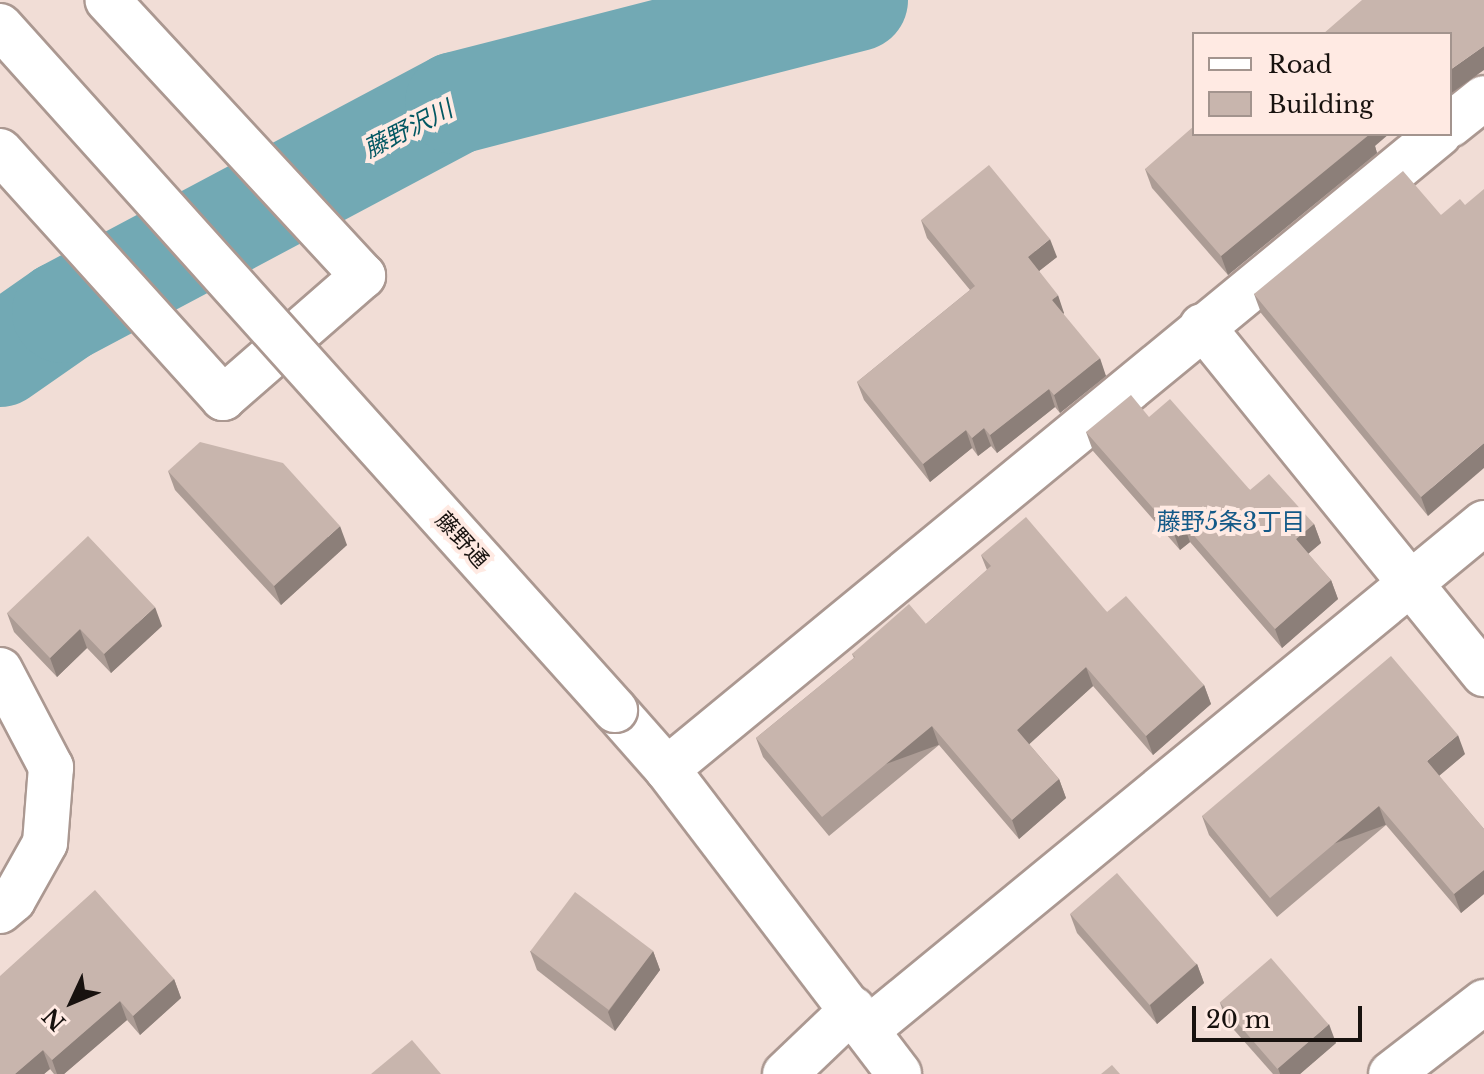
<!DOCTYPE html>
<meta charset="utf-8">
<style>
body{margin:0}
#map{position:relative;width:1484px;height:1074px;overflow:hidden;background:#f1ddd6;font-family:"Libre Baskerville","Noto Sans JP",serif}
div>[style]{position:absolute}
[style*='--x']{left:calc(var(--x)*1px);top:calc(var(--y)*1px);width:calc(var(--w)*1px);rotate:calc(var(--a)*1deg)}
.river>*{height:102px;margin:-51px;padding:0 51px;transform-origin:51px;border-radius:51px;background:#72a9b4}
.roads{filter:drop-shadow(2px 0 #ab9891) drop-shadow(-2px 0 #ab9891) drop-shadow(0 2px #ab9891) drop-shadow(0 -2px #ab9891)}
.street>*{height:44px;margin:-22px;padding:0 22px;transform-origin:22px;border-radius:22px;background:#fff}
.secondary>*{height:44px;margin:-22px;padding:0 22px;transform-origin:22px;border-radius:22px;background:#fff}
.bridges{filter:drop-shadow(2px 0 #ab9891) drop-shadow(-2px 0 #ab9891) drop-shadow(0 2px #ab9891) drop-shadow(0 -2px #ab9891)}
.secondary-bridge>*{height:44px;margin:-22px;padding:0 22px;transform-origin:22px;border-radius:22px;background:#fff}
.wall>*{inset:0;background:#ac9c95}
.shaded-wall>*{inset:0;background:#8c7f79;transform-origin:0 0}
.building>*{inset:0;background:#c8b5ad;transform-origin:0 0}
span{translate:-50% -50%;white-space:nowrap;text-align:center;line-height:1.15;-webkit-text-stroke:8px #ffeae3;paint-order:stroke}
.street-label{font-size:22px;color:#18120f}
.water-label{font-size:24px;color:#045863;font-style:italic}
.neighbourhood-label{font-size:24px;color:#145a88}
.legend{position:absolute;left:1192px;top:32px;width:260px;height:104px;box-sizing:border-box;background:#ffeae3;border:2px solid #a3948e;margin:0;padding:10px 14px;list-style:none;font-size:24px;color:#18120f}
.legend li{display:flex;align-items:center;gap:16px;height:40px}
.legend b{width:40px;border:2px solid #a3948e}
.north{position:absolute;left:32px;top:962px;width:80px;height:80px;-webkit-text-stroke:6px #ffeae3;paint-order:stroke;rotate:226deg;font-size:22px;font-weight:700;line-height:32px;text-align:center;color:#18120f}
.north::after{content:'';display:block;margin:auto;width:28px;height:36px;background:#18120f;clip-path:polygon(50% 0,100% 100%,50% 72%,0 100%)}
.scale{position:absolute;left:1192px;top:1006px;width:170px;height:36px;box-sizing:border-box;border:4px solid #18120f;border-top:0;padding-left:10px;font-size:24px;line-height:28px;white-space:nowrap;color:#18120f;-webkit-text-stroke:6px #ffeae3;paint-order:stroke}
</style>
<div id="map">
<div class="river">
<i style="--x:0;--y:356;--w:77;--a:-34.9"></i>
<i style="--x:63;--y:312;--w:445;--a:-28"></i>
<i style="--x:456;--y:103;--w:414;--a:-14.4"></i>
</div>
<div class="roads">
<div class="street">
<i style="--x:1450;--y:125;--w:43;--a:-38.5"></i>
<i style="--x:0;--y:151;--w:333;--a:47.9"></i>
<i style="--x:223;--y:398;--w:186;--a:-41.1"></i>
<i style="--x:363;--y:276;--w:376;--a:-132.8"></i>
<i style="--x:1202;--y:326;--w:448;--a:51"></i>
<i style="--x:0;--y:670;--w:110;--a:62.3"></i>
<i style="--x:51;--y:767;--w:76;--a:94.5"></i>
<i style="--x:45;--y:843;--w:65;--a:119.3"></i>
<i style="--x:13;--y:900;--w:17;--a:140"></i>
<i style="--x:667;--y:769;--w:1000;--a:-39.44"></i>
<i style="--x:868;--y:1029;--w:797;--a:-39.4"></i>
<i style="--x:785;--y:1074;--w:94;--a:-43.7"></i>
<i style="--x:1391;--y:1074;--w:118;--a:-37.7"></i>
</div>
<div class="secondary">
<i style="--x:615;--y:710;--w:79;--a:48.6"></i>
<i style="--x:667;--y:769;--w:383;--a:52.7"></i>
</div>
</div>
<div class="bridges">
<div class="secondary-bridge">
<i style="--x:0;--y:26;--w:920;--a:48.04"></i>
</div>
</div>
<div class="wall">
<i style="clip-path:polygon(1375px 146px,1377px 153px,1228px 275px,1152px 188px,1145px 169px)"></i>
<i style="clip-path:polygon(1465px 205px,1428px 516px,1261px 313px,1254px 294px)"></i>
<i style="clip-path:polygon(921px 220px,1057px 257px,1039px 271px,1064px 313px,1063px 314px,1106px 376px,1060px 413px,1055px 407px,997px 453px,991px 446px,978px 456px,972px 448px,930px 482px,864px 400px,857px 382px,970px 290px,927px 238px)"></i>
<i style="clip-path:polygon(1149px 417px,1250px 490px,1314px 524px,1321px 543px,1308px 554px,1331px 580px,1338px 599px,1282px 648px,1190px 542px,1180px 550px,1093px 451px,1086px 432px)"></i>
<i style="clip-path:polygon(168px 471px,347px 545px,281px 605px,175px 490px)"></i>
<i style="clip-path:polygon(981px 555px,1107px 612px,1204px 685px,1211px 704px,1153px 755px,1093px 686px,1029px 744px,1059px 779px,1066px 798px,1019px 839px,939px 745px,829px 836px,763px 757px,756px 738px,854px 658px,852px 654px,926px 624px,987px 570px)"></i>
<i style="clip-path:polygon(7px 613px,162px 626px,111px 673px,87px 648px,57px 677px,14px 632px)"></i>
<i style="clip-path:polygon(1465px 754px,1439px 776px,1484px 829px,1484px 894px,1461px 913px,1386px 825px,1277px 917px,1209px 835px,1202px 816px)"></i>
<i style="clip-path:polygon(1070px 914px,1197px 964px,1204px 983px,1157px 1024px,1077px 933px)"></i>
<i style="clip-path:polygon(530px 951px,653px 951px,660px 970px,615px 1031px,537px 970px)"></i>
<i style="clip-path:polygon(0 976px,174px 979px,181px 998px,140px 1035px,127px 1020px,64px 1074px,54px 1074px,50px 1069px,44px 1074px,0 1074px)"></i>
<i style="clip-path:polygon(1220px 1003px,1336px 1043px,1300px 1074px,1273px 1074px,1227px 1022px)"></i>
</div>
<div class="shaded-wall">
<i style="clip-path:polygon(1484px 46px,1484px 70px,1450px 94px,1450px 70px)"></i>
<i style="clip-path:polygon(1368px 134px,1389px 134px,1375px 146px,1377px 153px,1228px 275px,1221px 256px)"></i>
<i style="clip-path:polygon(1050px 239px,1057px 257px,1034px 275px,1028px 257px)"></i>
<i style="clip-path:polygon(1058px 295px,1064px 313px,1059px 318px,1052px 300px)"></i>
<i style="clip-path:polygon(1100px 358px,1106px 376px,1060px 413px,1054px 395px)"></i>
<i style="clip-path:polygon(1049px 389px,1055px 407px,997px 453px,990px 435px)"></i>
<i style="clip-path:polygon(984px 428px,991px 446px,978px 456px,972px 438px)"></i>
<i style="clip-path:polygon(966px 430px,972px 448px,930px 482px,923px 464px)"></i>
<i style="clip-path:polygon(1484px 443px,1484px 468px,1428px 516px,1421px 497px)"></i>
<i style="clip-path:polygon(1183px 523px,1190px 542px,1180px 550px,1173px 531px)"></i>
<i style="clip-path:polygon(1314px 524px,1321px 543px,1303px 558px,1296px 539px)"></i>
<i style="clip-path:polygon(340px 526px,347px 545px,281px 605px,274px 586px)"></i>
<i style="clip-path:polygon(1331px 580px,1338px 599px,1282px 648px,1275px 629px)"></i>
<i style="clip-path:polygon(155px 607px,162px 626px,111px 673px,104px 654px)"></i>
<i style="clip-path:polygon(80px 629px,87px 648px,57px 677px,50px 658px)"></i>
<i style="clip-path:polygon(1086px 667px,1093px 686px,1024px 749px,1017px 730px)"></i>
<i style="clip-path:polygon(1204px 685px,1211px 704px,1153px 755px,1146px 736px)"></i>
<i style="left:932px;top:726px;width:20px;height:143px;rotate:70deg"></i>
<i style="clip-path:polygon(1458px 735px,1465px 754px,1434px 780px,1427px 761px)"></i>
<i style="clip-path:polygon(1059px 779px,1066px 798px,1019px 839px,1012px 820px)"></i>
<i style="left:1379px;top:806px;width:20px;height:143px;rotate:70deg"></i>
<i style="clip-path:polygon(1484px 870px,1484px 894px,1461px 913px,1454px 894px)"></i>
<i style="clip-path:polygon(653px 951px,660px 970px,615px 1031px,608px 1012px)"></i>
<i style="clip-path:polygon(1197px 964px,1204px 983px,1157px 1024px,1150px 1005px)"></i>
<i style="clip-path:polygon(174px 979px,181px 998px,140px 1035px,133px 1016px)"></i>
<i style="clip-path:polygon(120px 1001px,127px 1020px,64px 1074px,57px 1074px,52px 1060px)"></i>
<i style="clip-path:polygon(1329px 1024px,1336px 1043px,1300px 1074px,1280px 1074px,1278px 1068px)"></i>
<i style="clip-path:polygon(43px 1050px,50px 1069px,44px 1074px,15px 1074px)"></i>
</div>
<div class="building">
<i style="clip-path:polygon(1362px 0,1484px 0,1484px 46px,1450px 70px,1450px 34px,1323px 34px)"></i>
<i style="clip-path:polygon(1194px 126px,1194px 134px,1370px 134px,1221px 256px,1145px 169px)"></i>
<i style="clip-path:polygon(989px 165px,1050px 239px,1028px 257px,1058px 295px,1052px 300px,1100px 358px,1054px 395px,1049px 389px,990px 435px,984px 428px,972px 438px,966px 430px,923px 464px,857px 382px,975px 286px,921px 220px)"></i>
<i style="clip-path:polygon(1403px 171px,1441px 215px,1460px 199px,1465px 205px,1484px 189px,1484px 443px,1421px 497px,1254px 294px)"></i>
<i style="clip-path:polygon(1131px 395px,1149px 417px,1170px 399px,1250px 490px,1269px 474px,1314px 524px,1296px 539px,1331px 580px,1275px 629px,1183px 523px,1173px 531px,1086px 432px)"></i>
<i style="clip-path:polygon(200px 442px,283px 463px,340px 526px,274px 586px,168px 471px)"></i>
<i style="clip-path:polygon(1026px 517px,1107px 612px,1126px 596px,1204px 685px,1146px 736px,1086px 667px,1017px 730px,1059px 779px,1012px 820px,932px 726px,822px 817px,756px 738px,855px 657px,852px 654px,909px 604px,926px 624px,991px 566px,981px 555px)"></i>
<i style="clip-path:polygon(88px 536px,155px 607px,104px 654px,80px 629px,50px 658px,7px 613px)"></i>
<i style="clip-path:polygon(1391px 656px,1458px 735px,1427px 761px,1484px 829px,1484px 870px,1454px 894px,1379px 806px,1270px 898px,1202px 816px)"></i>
<i style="left:1117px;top:873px;width:121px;height:62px;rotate:49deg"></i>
<i style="clip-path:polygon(95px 890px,174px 979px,133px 1016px,120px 1001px,52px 1060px,43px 1050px,15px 1074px,0 1074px,0 976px)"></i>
<i style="left:575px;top:892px;width:98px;height:74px;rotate:37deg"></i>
<i style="left:1271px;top:958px;width:88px;height:68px;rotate:49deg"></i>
<i style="clip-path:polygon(412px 1040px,441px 1074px,371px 1074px)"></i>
<i style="clip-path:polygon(1112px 1065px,1120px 1074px,1101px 1074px)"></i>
</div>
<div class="street-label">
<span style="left:462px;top:540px;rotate:48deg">藤野通</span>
</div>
<div class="water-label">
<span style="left:408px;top:129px;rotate:-27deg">藤野沢川</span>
</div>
<div class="neighbourhood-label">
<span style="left:1231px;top:522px">藤野5条3丁目</span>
</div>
<ul class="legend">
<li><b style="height:10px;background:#fff"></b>Road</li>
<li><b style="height:22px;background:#c8b5ad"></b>Building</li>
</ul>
<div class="north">N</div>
<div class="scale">20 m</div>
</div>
